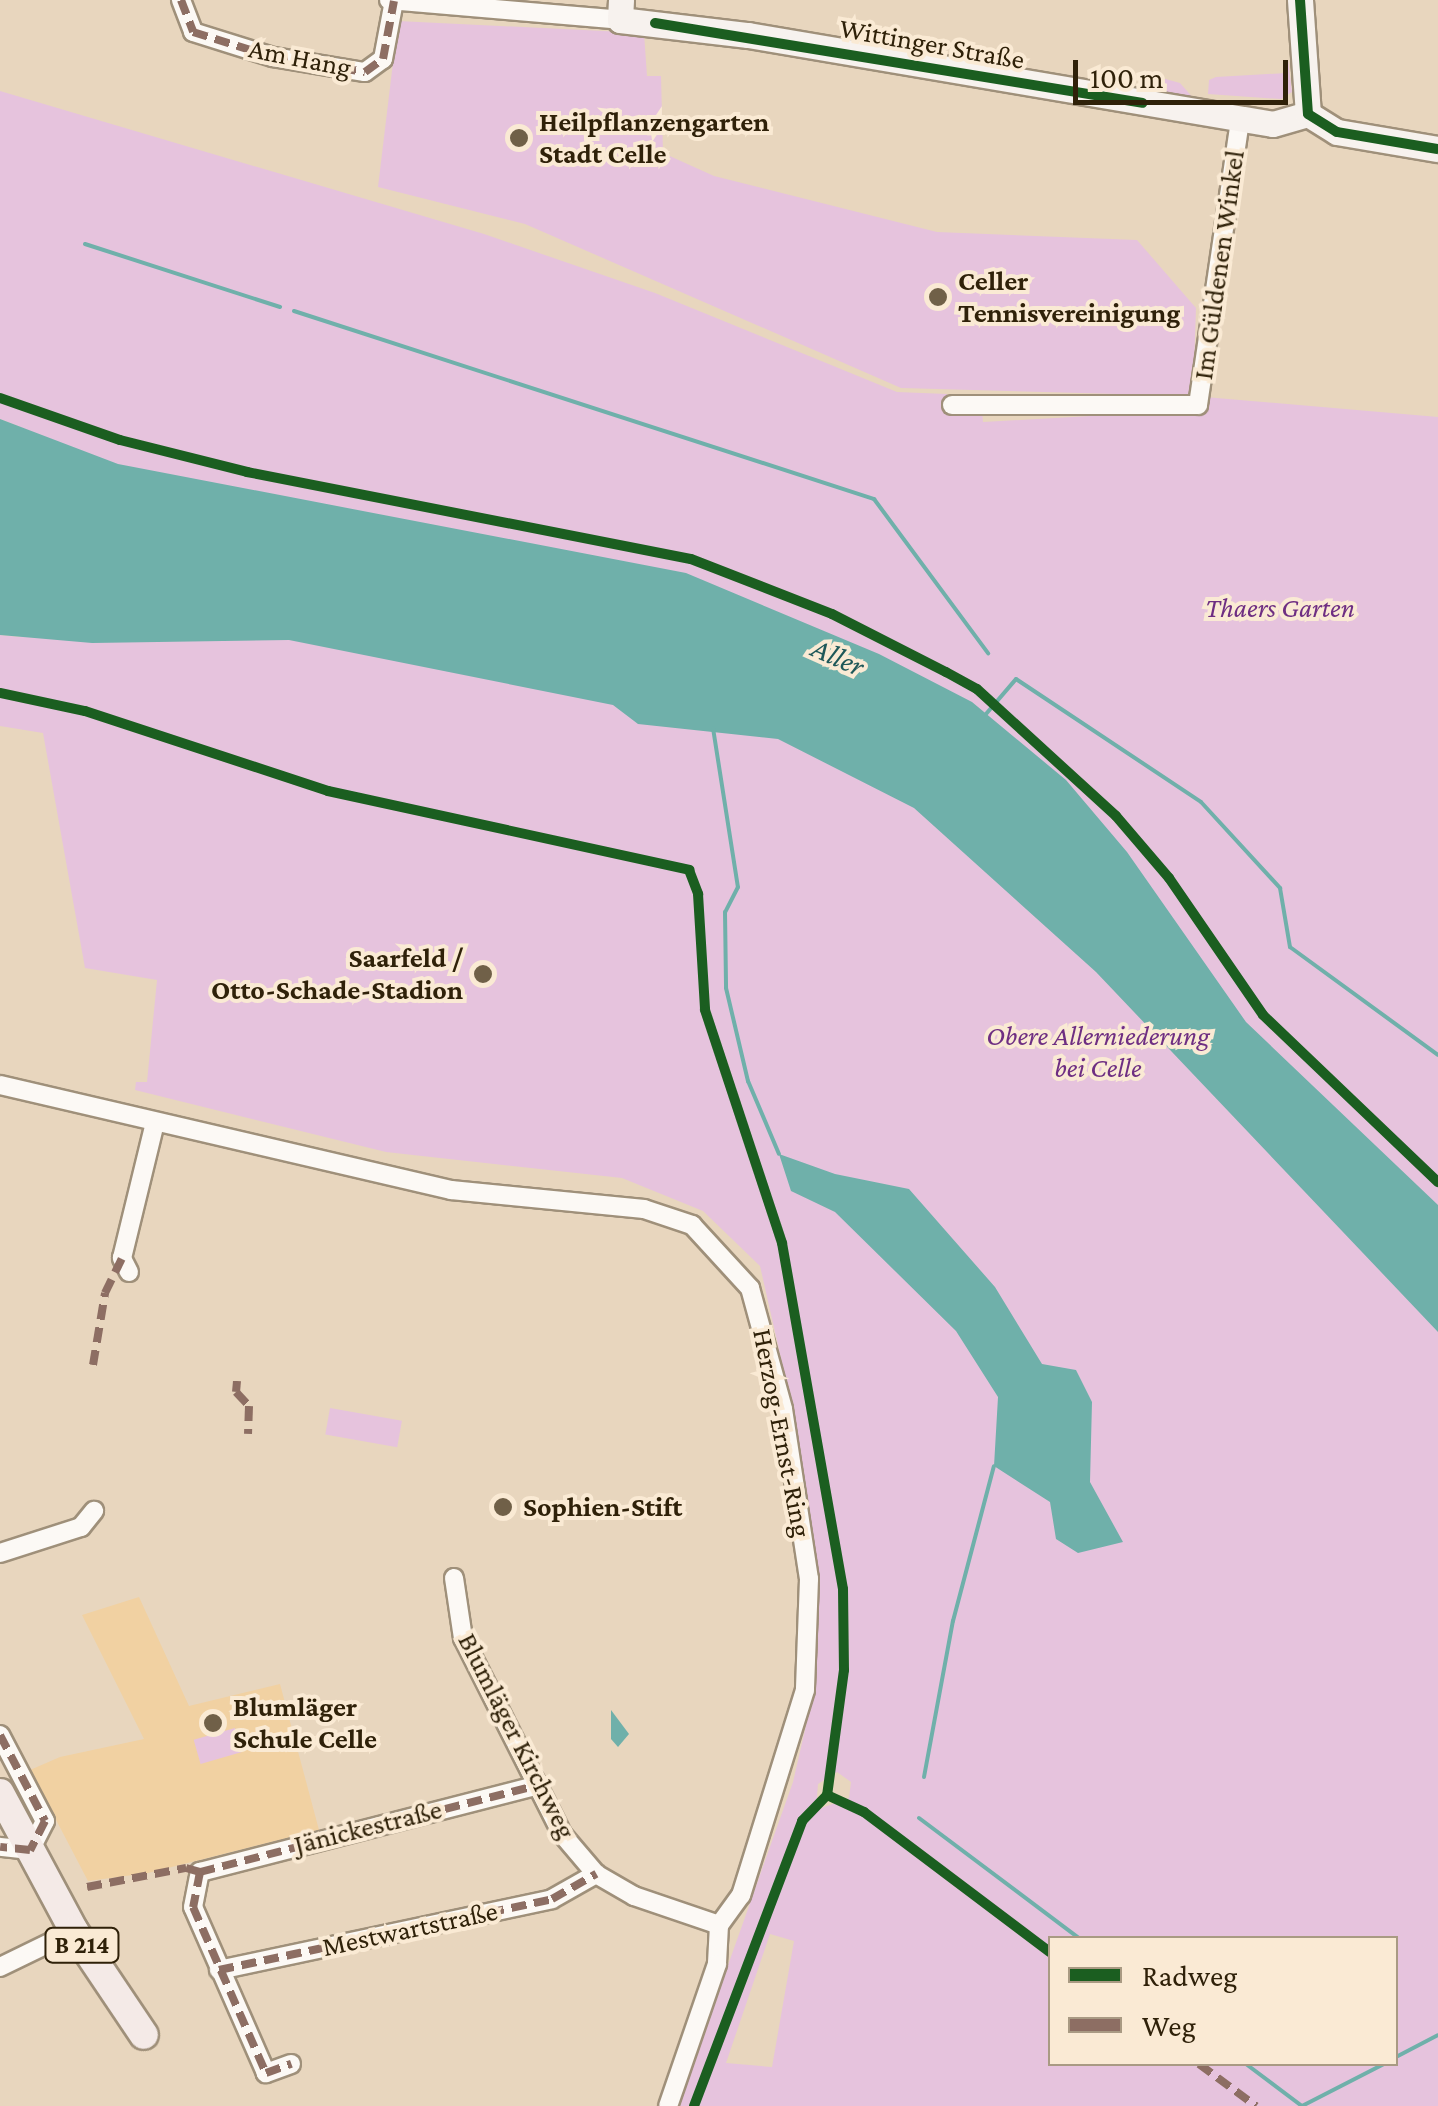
<!DOCTYPE html>
<meta charset="utf-8">
<style>
body{margin:0}
#map{position:relative;width:1438px;height:2106px;overflow:hidden;background:#e8d6be;font-family:"Crimson Pro",serif}
div>[style]{position:absolute}
[style*='--x']{left:calc(var(--x)*1px);top:calc(var(--y)*1px);width:calc(var(--w)*1px);rotate:calc(var(--a)*1deg)}
.built>*{inset:0;background:#f1d1a2}
.green>*{inset:0;background:#e6c3dd;transform-origin:0 0}
.water>*{inset:0;background:#6fb0aa}
.stream>*{height:4px;margin:-2px;padding:0 2px;transform-origin:2px;border-radius:2px;background:#6fb0aa}
.roads{filter:drop-shadow(2px 0 #9f907a) drop-shadow(-2px 0 #9f907a) drop-shadow(0 2px #9f907a) drop-shadow(0 -2px #9f907a)}
.street>*{height:18px;margin:-9px;padding:0 9px;transform-origin:9px;border-radius:9px;background:#fcf9f5}
.secondary>*{height:25px;margin:-12.5px;padding:0 12.5px;transform-origin:12.5px;border-radius:12.5px;background:#f7f2ee}
.primary>*{height:28px;margin:-14px;padding:0 14px;transform-origin:14px;border-radius:14px;background:#f4eae7}
.quiet>*{height:8px;margin-top:-4px;transform-origin:0;background:repeating-linear-gradient(90deg,#8d6e63 0 15px,transparent 0 23px)}
.cycleway>*{height:10px;margin:-5px;padding:0 5px;transform-origin:5px;border-radius:5px;background:#1b5e20}
.dots>*{width:28px;height:28px;translate:-50% -50%;box-sizing:border-box;border:5px solid #faead4;border-radius:50%}
span{translate:-50% -50%;white-space:nowrap;text-align:center;line-height:1.15;-webkit-text-stroke:8px #faead4;paint-order:stroke}
.shield-label span{padding:2px 8px;background:#faead4;border:2px solid;border-radius:8px;-webkit-text-stroke-width:0}
.shield-label{font-size:25px;color:#2f2109;font-weight:700}
.street-label{font-size:28px;color:#2f2109}
.poi-label{font-size:28px;color:#2f2109;font-weight:700}
.left{translate:0 -50%;text-align:left}
.right{translate:-100% -50%;text-align:right}
.park-label{font-size:28px;color:#6e2e82;font-style:italic}
.water-label{font-size:30px;color:#1f5859;font-style:italic}
.legend{position:absolute;left:1048px;top:1936px;width:350px;height:130px;box-sizing:border-box;background:#faead4;border:2px solid #a99a83;margin:0;padding:12px 18px;list-style:none;font-size:30px;color:#2f2109}
.legend li{display:flex;align-items:center;gap:20px;height:50px}
.legend b{width:50px;border:2px solid #a99a83}
.scale{position:absolute;left:1073px;top:60px;width:215px;height:45px;box-sizing:border-box;border:5px solid #2f2109;border-top:0;padding-left:12px;font-size:30px;line-height:35px;white-space:nowrap;color:#2f2109;-webkit-text-stroke:8px #faead4;paint-order:stroke}
</style>
<div id="map">
<div class="built">
<i style="clip-path:polygon(139px 1597px,189px 1706px,280px 1684px,319px 1830px,148px 1873px,88px 1881px,30px 1770px,60px 1757px,144px 1739px,82px 1615px)"></i>
</div>
<div class="green">
<i style="clip-path:polygon(evenodd,398px 21px,644px 33px,647px 76px,661px 76px,663px 153px,714px 176px,937px 232px,1137px 240px,1196px 308px,1193px 396px,1438px 417px,1438px 2106px,678px 2106px,793px 1782px,814px 1691px,818px 1578px,792px 1407px,760px 1266px,703px 1211px,622px 1178px,386px 1152px,135px 1090px,136px 1082px,147px 1082px,157px 980px,85px 968px,43px 733px,0 726px,0 635px,20px 637px,58px 442px,0 419px,0 91px,484px 234px,655px 293px,897px 392px,947px 394px,953px 413px,982px 411px,983px 422px,1177px 411px,1191px 396px,901px 388px,525px 224px,378px 187px,398px 21px,837px 1772px,851px 1782px,849px 1798px,816px 1810px,818px 1784px,837px 1772px,398px 21px,770px 1934px,794px 1941px,772px 2067px,726px 2063px,770px 1934px,398px 21px,1050px 1938px,1396px 1938px,1396px 2064px,1050px 2064px,1050px 1938px)"></i>
<i style="clip-path:polygon(1288px 60px,1292px 92px,1281px 99px,1208px 94px,1209px 80px,1216px 77px,1287px 73px)"></i>
<i style="clip-path:polygon(1162px 78px,1180px 83px,1195px 100px,1147px 93px)"></i>
<i style="left:330px;top:1408px;width:73px;height:27px;rotate:10deg"></i>
<i style="left:235px;top:1728px;width:25px;height:43px;rotate:74deg"></i>
</div>
<div class="water">
<i style="clip-path:polygon(0 419px,118px 464px,686px 573px,879px 654px,972px 702px,1066px 780px,1127px 852px,1246px 1022px,1438px 1205px,1438px 1332px,1096px 972px,914px 808px,778px 739px,638px 724px,613px 705px,289px 640px,92px 643px,0 635px)"></i>
<i style="clip-path:polygon(779px 1154px,835px 1174px,909px 1189px,995px 1287px,1042px 1364px,1076px 1370px,1092px 1402px,1090px 1482px,1123px 1542px,1078px 1553px,1056px 1539px,1050px 1502px,994px 1466px,998px 1397px,956px 1331px,835px 1212px,791px 1191px)"></i>
<i style="clip-path:polygon(611px 1710px,629px 1734px,618px 1747px,611px 1739px)"></i>
</div>
<div class="stream">
<i style="--x:85;--y:244;--w:205;--a:17.9"></i>
<i style="--x:294;--y:311;--w:610;--a:17.96"></i>
<i style="--x:874;--y:499;--w:192;--a:53.5"></i>
<i style="--x:986;--y:714;--w:46;--a:-49.4"></i>
<i style="--x:1016;--y:679;--w:222;--a:33.6"></i>
<i style="--x:1201;--y:802;--w:117;--a:47.4"></i>
<i style="--x:1280;--y:888;--w:60;--a:80.4"></i>
<i style="--x:1290;--y:947;--w:183;--a:36.1"></i>
<i style="--x:713;--y:728;--w:161;--a:81.1"></i>
<i style="--x:738;--y:887;--w:28;--a:117"></i>
<i style="--x:725;--y:912;--w:76;--a:89.2"></i>
<i style="--x:726;--y:988;--w:96;--a:76.7"></i>
<i style="--x:748;--y:1081;--w:79;--a:67"></i>
<i style="--x:924;--y:1777;--w:159;--a:-79.5"></i>
<i style="--x:953;--y:1621;--w:160;--a:-75.2"></i>
<i style="--x:919;--y:1818;--w:200;--a:36.9"></i>
<i style="--x:1396;--y:2057;--w:47;--a:-27.6"></i>
<i style="--x:1246;--y:2064;--w:70;--a:36.9"></i>
<i style="--x:1302;--y:2106;--w:92;--a:-27.1"></i>
</div>
<div class="roads">
<div class="street">
<i style="--x:181;--y:0;--w:34;--a:69"></i>
<i style="--x:193;--y:32;--w:84;--a:17.4"></i>
<i style="--x:273;--y:57;--w:93;--a:9.3"></i>
<i style="--x:365;--y:72;--w:22;--a:-36"></i>
<i style="--x:383;--y:59;--w:59;--a:-79.3"></i>
<i style="--x:389;--y:0;--w:232;--a:4.9"></i>
<i style="--x:952;--y:405;--w:246;--a:0"></i>
<i style="--x:1198;--y:405;--w:289;--a:-81.6"></i>
<i style="--x:0;--y:1085;--w:463;--a:13.1"></i>
<i style="--x:451;--y:1190;--w:194;--a:5.6"></i>
<i style="--x:644;--y:1209;--w:51;--a:18.4"></i>
<i style="--x:692;--y:1225;--w:86;--a:47.4"></i>
<i style="--x:750;--y:1288;--w:125;--a:74.7"></i>
<i style="--x:783;--y:1409;--w:172;--a:81.3"></i>
<i style="--x:809;--y:1579;--w:111;--a:92.1"></i>
<i style="--x:805;--y:1690;--w:215;--a:107.3"></i>
<i style="--x:741;--y:1895;--w:37;--a:126"></i>
<i style="--x:719;--y:1925;--w:39;--a:93"></i>
<i style="--x:717;--y:1964;--w:150;--a:109"></i>
<i style="--x:129;--y:1272;--w:16;--a:-117"></i>
<i style="--x:122;--y:1258;--w:139;--a:-76.3"></i>
<i style="--x:0;--y:1553;--w:85;--a:-17.8"></i>
<i style="--x:81;--y:1527;--w:21;--a:-51"></i>
<i style="--x:454;--y:1578;--w:61;--a:81.5"></i>
<i style="--x:463;--y:1638;--w:220;--a:63.2"></i>
<i style="--x:562;--y:1834;--w:52;--a:49.6"></i>
<i style="--x:596;--y:1874;--w:44;--a:30.1"></i>
<i style="--x:634;--y:1896;--w:90;--a:18.8"></i>
<i style="--x:0;--y:1735;--w:97;--a:62.4"></i>
<i style="--x:45;--y:1821;--w:33;--a:117"></i>
<i style="--x:30;--y:1850;--w:30;--a:-174"></i>
<i style="--x:0;--y:1967;--w:82;--a:-25.9"></i>
<i style="--x:219;--y:1970;--w:340;--a:-12"></i>
<i style="--x:552;--y:1899;--w:51;--a:-29.6"></i>
<i style="--x:291;--y:2064;--w:27;--a:160"></i>
<i style="--x:266;--y:2073;--w:181;--a:-113.7"></i>
<i style="--x:193;--y:1907;--w:36;--a:-79"></i>
<i style="--x:200;--y:1872;--w:349;--a:-14.4"></i>
</div>
<div class="secondary">
<i style="--x:621;--y:0;--w:20;--a:93"></i>
<i style="--x:620;--y:20;--w:129;--a:6.7"></i>
<i style="--x:748;--y:35;--w:532;--a:9.62"></i>
<i style="--x:1273;--y:124;--w:36;--a:-16"></i>
<i style="--x:1300;--y:0;--w:114;--a:86"></i>
<i style="--x:1308;--y:114;--w:34;--a:32"></i>
<i style="--x:1337;--y:132;--w:102;--a:9.6"></i>
</div>
<div class="primary">
<i style="--x:0;--y:1793;--w:157;--a:61.8"></i>
<i style="--x:74;--y:1931;--w:125;--a:56.1"></i>
</div>
</div>
<div class="quiet">
<i style="--x:181;--y:0;--w:34;--a:69"></i>
<i style="--x:193;--y:32;--w:84;--a:17.4"></i>
<i style="--x:273;--y:57;--w:93;--a:9.3"></i>
<i style="--x:365;--y:72;--w:22;--a:-36"></i>
<i style="--x:383;--y:59;--w:59;--a:-79.3"></i>
<i style="--x:93;--y:1365;--w:73;--a:-80.5"></i>
<i style="--x:105;--y:1293;--w:39;--a:-64"></i>
<i style="--x:237;--y:1381;--w:11;--a:95"></i>
<i style="--x:236;--y:1392;--w:19;--a:47"></i>
<i style="--x:249;--y:1406;--w:28;--a:92"></i>
<i style="--x:0;--y:1735;--w:97;--a:62.4"></i>
<i style="--x:45;--y:1821;--w:33;--a:117"></i>
<i style="--x:30;--y:1850;--w:30;--a:-174"></i>
<i style="--x:200;--y:1872;--w:36;--a:101"></i>
<i style="--x:193;--y:1907;--w:181;--a:66.3"></i>
<i style="--x:266;--y:2073;--w:27;--a:-20"></i>
<i style="--x:87;--y:1887;--w:101;--a:-10.9"></i>
<i style="--x:186;--y:1868;--w:15;--a:16"></i>
<i style="--x:200;--y:1872;--w:349;--a:-14.4"></i>
<i style="--x:219;--y:1970;--w:340;--a:-12"></i>
<i style="--x:552;--y:1899;--w:51;--a:-29.6"></i>
<i style="--x:1199;--y:2064;--w:71;--a:36.4"></i>
</div>
<div class="cycleway">
<i style="--x:1300;--y:0;--w:114;--a:86"></i>
<i style="--x:1308;--y:114;--w:34;--a:32"></i>
<i style="--x:1337;--y:132;--w:102;--a:9.6"></i>
<i style="--x:655;--y:23;--w:494;--a:9.3"></i>
<i style="--x:0;--y:398;--w:127;--a:19.3"></i>
<i style="--x:120;--y:440;--w:131;--a:14.1"></i>
<i style="--x:247;--y:472;--w:452;--a:11.1"></i>
<i style="--x:691;--y:559;--w:151;--a:21.3"></i>
<i style="--x:832;--y:614;--w:128;--a:27"></i>
<i style="--x:946;--y:672;--w:35;--a:29"></i>
<i style="--x:977;--y:689;--w:188;--a:42.4"></i>
<i style="--x:1116;--y:816;--w:82;--a:49.5"></i>
<i style="--x:1169;--y:878;--w:166;--a:55.5"></i>
<i style="--x:1263;--y:1015;--w:242;--a:43.7"></i>
<i style="--x:0;--y:693;--w:87;--a:12"></i>
<i style="--x:85;--y:711;--w:256;--a:18.2"></i>
<i style="--x:328;--y:791;--w:370;--a:12.3"></i>
<i style="--x:689;--y:870;--w:26;--a:69"></i>
<i style="--x:698;--y:894;--w:116;--a:86.5"></i>
<i style="--x:705;--y:1010;--w:245;--a:71.7"></i>
<i style="--x:782;--y:1243;--w:351;--a:80"></i>
<i style="--x:843;--y:1589;--w:81;--a:89.3"></i>
<i style="--x:844;--y:1670;--w:126;--a:97.7"></i>
<i style="--x:827;--y:1795;--w:41;--a:24.7"></i>
<i style="--x:864;--y:1812;--w:233;--a:37"></i>
<i style="--x:694;--y:2106;--w:305;--a:-69.2"></i>
<i style="--x:802;--y:1821;--w:36;--a:-46"></i>
</div>
<div class="dots">
<i style="left:519px;top:138px;background:#706048"></i>
<i style="left:938px;top:297px;background:#706048"></i>
<i style="left:483px;top:974px;background:#706048"></i>
<i style="left:503px;top:1507px;background:#706048"></i>
<i style="left:213px;top:1723px;background:#706048"></i>
</div>
<div class="shield-label">
<span style="left:82px;top:1945px">B 214</span>
</div>
<div class="street-label">
<span style="left:932px;top:44px;rotate:10deg">Wittinger Straße</span>
<span style="left:300px;top:58px;rotate:11deg">Am Hang</span>
<span style="left:1219px;top:265px;rotate:-82deg">Im Güldenen Winkel</span>
<span style="left:782px;top:1433px;rotate:79deg">Herzog-Ernst-Ring</span>
<span style="left:517px;top:1736px;rotate:63deg">Blumläger Kirchweg</span>
<span style="left:368px;top:1827px;rotate:-14deg">Jänickestraße</span>
<span style="left:410px;top:1929px;rotate:-12deg">Mestwartstraße</span>
</div>
<div class="poi-label">
<span class="left" style="left:539px;top:138px">Heilpflanzengarten<br>Stadt Celle</span>
<span class="left" style="left:958px;top:297px">Celler<br>Tennisvereinigung</span>
<span class="right" style="left:463px;top:974px">Saarfeld /<br>Otto-Schade-Stadion</span>
<span class="left" style="left:523px;top:1507px">Sophien-Stift</span>
<span class="left" style="left:233px;top:1723px">Blumläger<br>Schule Celle</span>
</div>
<div class="park-label">
<span style="left:1280px;top:608px">Thaers Garten</span>
<span style="left:1098px;top:1052px">Obere Allerniederung<br>bei Celle</span>
</div>
<div class="water-label">
<span style="left:838px;top:657px;rotate:24deg">Aller</span>
</div>
<ul class="legend">
<li><b style="height:12px;background:#1b5e20"></b>Radweg</li>
<li><b style="height:12px;background:#8d6e63"></b>Weg</li>
</ul>
<div class="scale">100 m</div>
</div>
